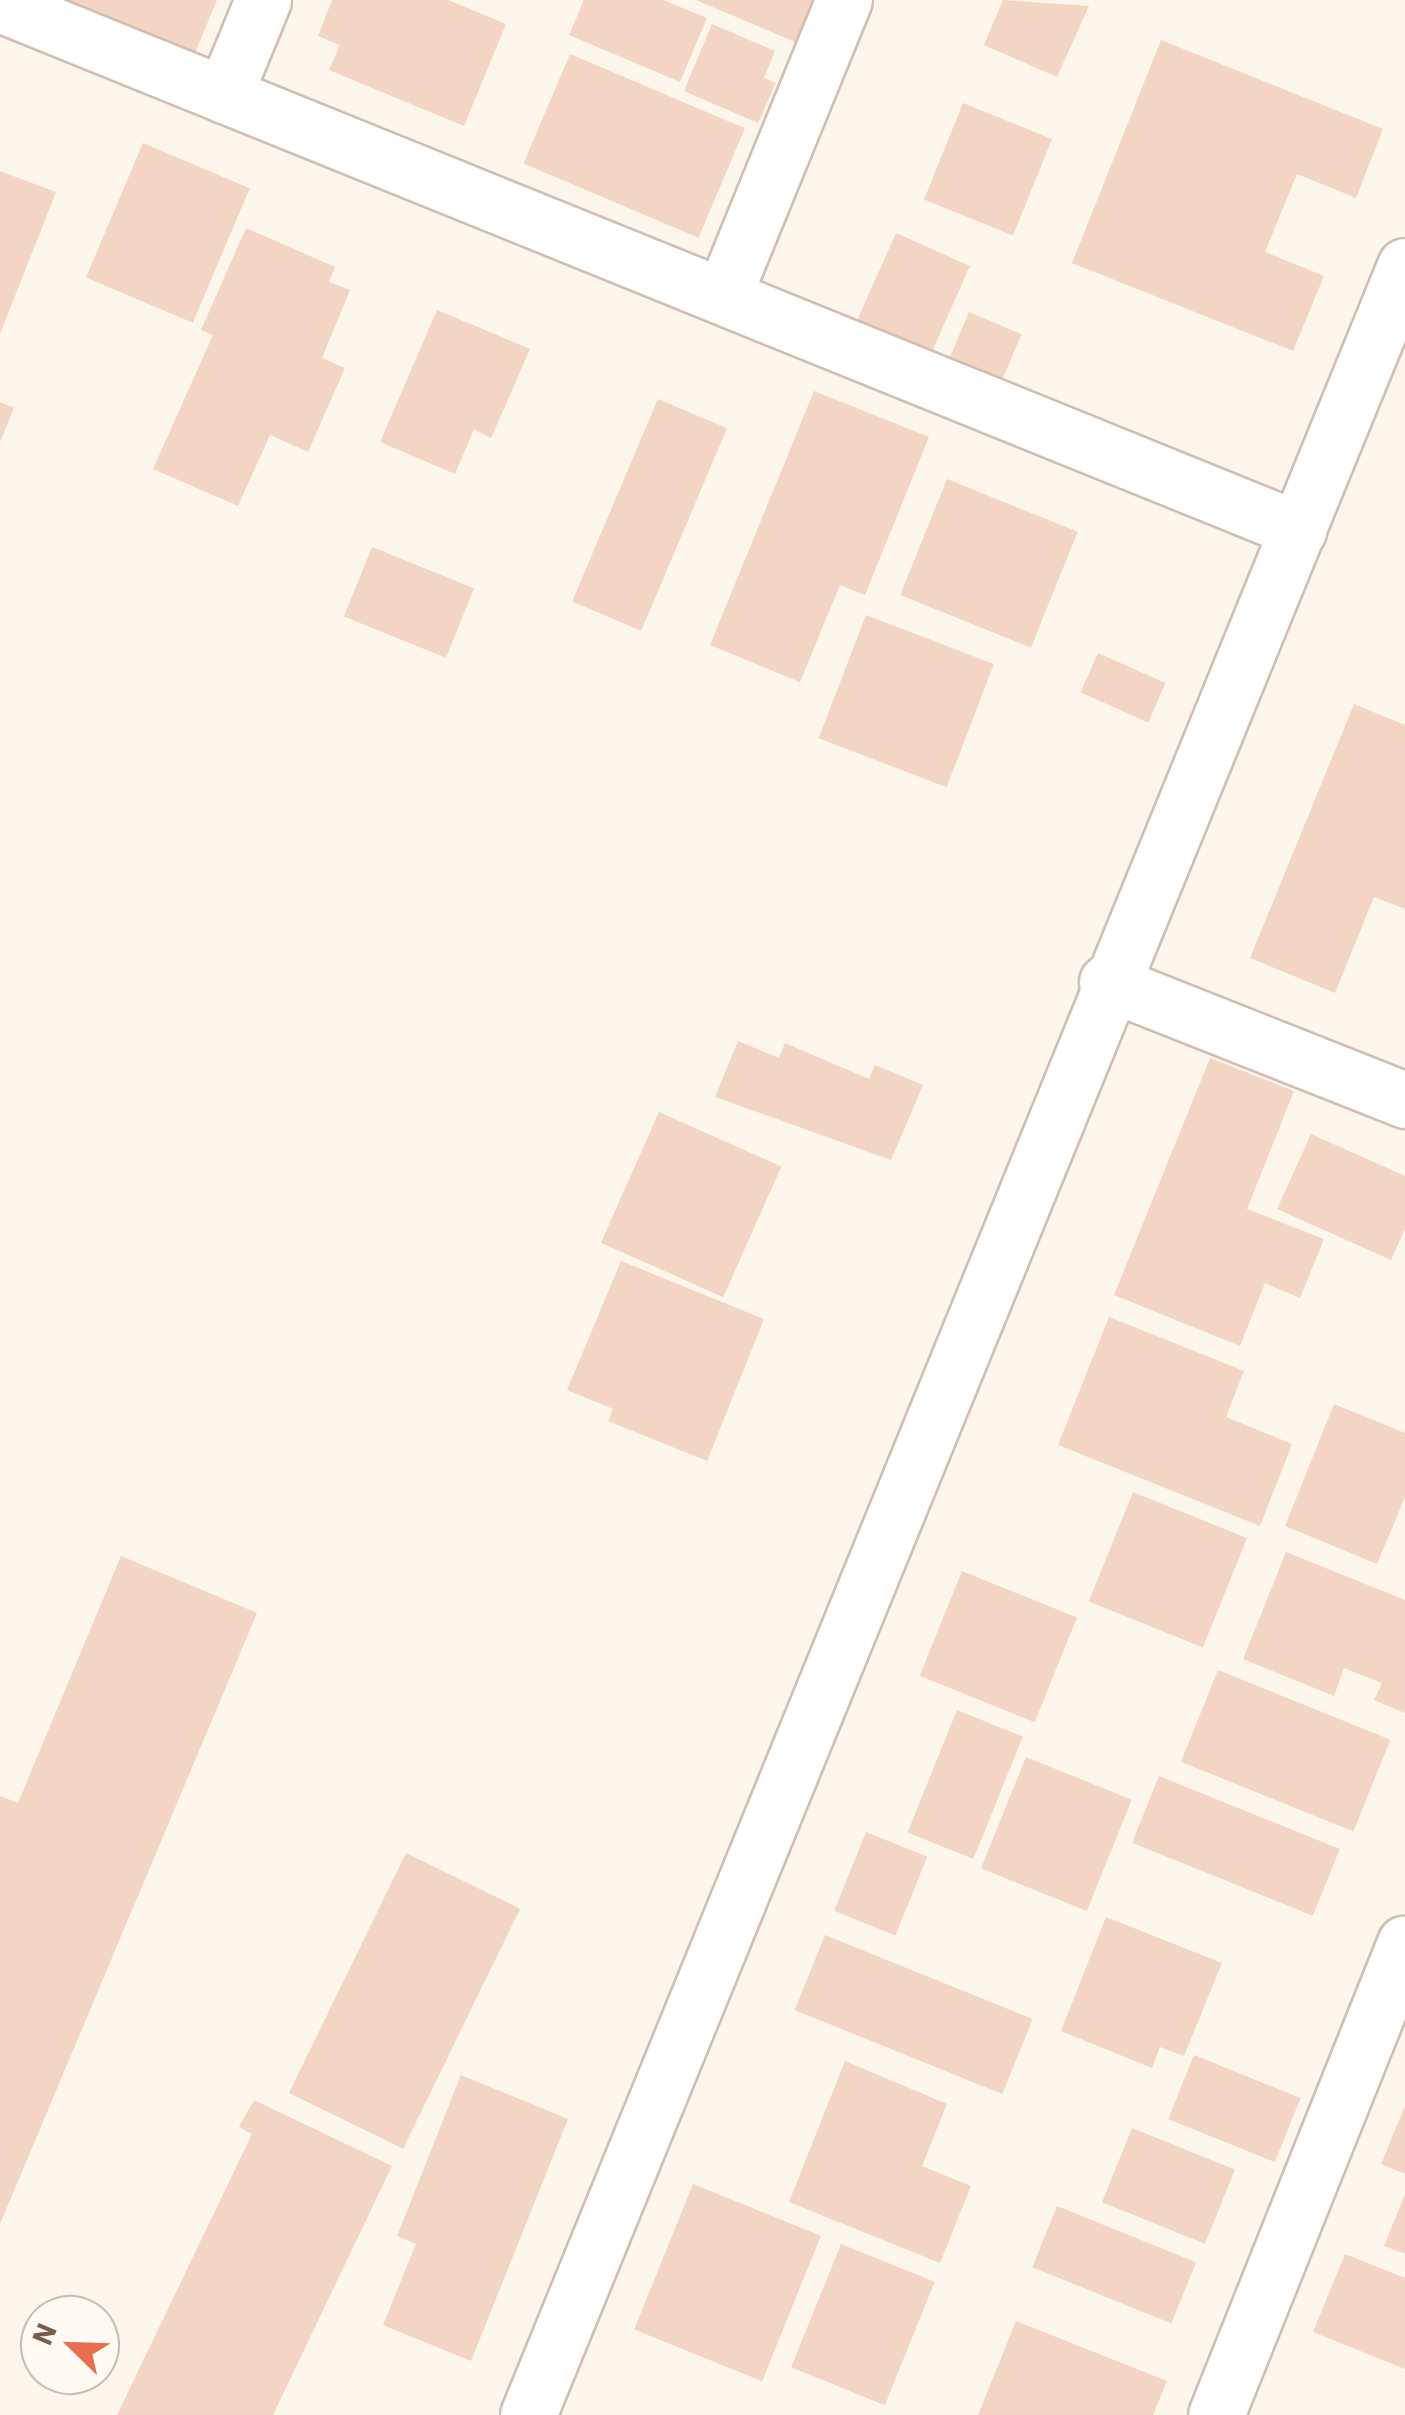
<!DOCTYPE html>
<style>
body{margin:0}
#map{position:relative;width:1405px;height:2415px;overflow:hidden;background:#fdf6ec;font-family:"IBM Plex Sans",sans-serif}
div>[style]{position:absolute}
[style*='--x']{left:calc(var(--x)*1px);top:calc(var(--y)*1px);width:calc(var(--w)*1px);rotate:calc(var(--a)*1deg)}
.building>*{inset:0;background:#f3d5c3;transform-origin:0 0}
.roads{filter:drop-shadow(2px 0 #d1beb0) drop-shadow(-2px 0 #d1beb0) drop-shadow(0 2px #d1beb0) drop-shadow(0 -2px #d1beb0)}
.street>*{height:55px;margin:-27.5px;padding:0 27.5px;transform-origin:27.5px;border-radius:27.5px;background:#fff}
.secondary>*{height:55px;margin:-27.5px;padding:0 27.5px;transform-origin:27.5px;border-radius:27.5px;background:#fff}
span{translate:-50% -50%;white-space:nowrap;text-align:center;line-height:1.15;-webkit-text-stroke:9px #fffaf3;paint-order:stroke}
.north{position:absolute;left:20px;top:2295px;width:100px;height:100px;box-sizing:border-box;background:#fffaf3;border:2px solid #cabbb1;border-radius:50%;rotate:293deg;font-size:28px;font-weight:700;line-height:40px;text-align:center;color:#7a5c4d}
.north::after{content:'';display:block;margin:auto;width:35px;height:45px;background:#e76f51;clip-path:polygon(50% 0,100% 100%,50% 72%,0 100%)}
</style>
<div id="map">
<div class="building">
<i style="clip-path:polygon(40px 0,217px 0,189px 67px)"></i>
<i style="clip-path:polygon(332px 0,448px 0,506px 24px,464px 126px,329px 70px,340px 45px,318px 36px)"></i>
<i style="clip-path:polygon(584px 0,663px 0,707px 18px,680px 82px,569px 35px)"></i>
<i style="clip-path:polygon(696px 0,842px 0,819px 52px)"></i>
<i style="clip-path:polygon(1003px 0,1089px 6px,1057px 77px,984px 45px)"></i>
<i style="clip-path:polygon(712px 24px,775px 51px,764px 78px,776px 83px,758px 123px,684px 91px)"></i>
<i style="clip-path:polygon(1161px 40px,1383px 129px,1356px 198px,1297px 174px,1265px 252px,1324px 276px,1293px 351px,1072px 263px)"></i>
<i style="left:570px;top:54px;width:190px;height:119px;rotate:23deg"></i>
<i style="left:963px;top:103px;width:96px;height:104px;rotate:22deg"></i>
<i style="left:143px;top:143px;width:116px;height:146px;rotate:23deg"></i>
<i style="clip-path:polygon(0 171px,56px 192px,0 334px)"></i>
<i style="clip-path:polygon(246px 228px,335px 267px,329px 282px,350px 290px,322px 358px,345px 368px,308px 452px,270px 435px,238px 506px,153px 469px,213px 335px,201px 330px)"></i>
<i style="left:896px;top:233px;width:81px;height:98px;rotate:24deg"></i>
<i style="clip-path:polygon(437px 310px,530px 349px,491px 438px,474px 429px,455px 474px,380px 442px)"></i>
<i style="left:969px;top:312px;width:57px;height:53px;rotate:23deg"></i>
<i style="clip-path:polygon(814px 391px,929px 437px,865px 595px,840px 585px,800px 682px,710px 645px)"></i>
<i style="left:658px;top:399px;width:75px;height:220px;rotate:23deg"></i>
<i style="clip-path:polygon(0 402px,14px 408px,0 442px)"></i>
<i style="left:947px;top:479px;width:141px;height:125px;rotate:22deg"></i>
<i style="left:372px;top:547px;width:110px;height:75px;rotate:22deg"></i>
<i style="left:866px;top:615px;width:137px;height:132px;rotate:21deg"></i>
<i style="left:1098px;top:653px;width:74px;height:43px;rotate:24deg"></i>
<i style="clip-path:polygon(1354px 704px,1405px 725px,1405px 909px,1374px 897px,1335px 993px,1250px 958px)"></i>
<i style="clip-path:polygon(738px 1041px,779px 1058px,785px 1043px,869px 1079px,875px 1065px,923px 1085px,891px 1160px,715px 1097px)"></i>
<i style="clip-path:polygon(1210px 1058px,1294px 1091px,1247px 1209px,1324px 1239px,1300px 1298px,1265px 1283px,1240px 1346px,1114px 1295px)"></i>
<i style="left:659px;top:1112px;width:134px;height:143px;rotate:24deg"></i>
<i style="clip-path:polygon(1311px 1134px,1405px 1176px,1405px 1229px,1391px 1260px,1277px 1209px)"></i>
<i style="clip-path:polygon(621px 1261px,764px 1319px,707px 1461px,608px 1421px,613px 1409px,567px 1390px)"></i>
<i style="clip-path:polygon(1109px 1317px,1244px 1371px,1226px 1417px,1292px 1444px,1260px 1526px,1058px 1445px)"></i>
<i style="clip-path:polygon(1334px 1404px,1405px 1433px,1405px 1497px,1377px 1564px,1285px 1526px)"></i>
<i style="left:1133px;top:1492px;width:123px;height:118px;rotate:22deg"></i>
<i style="clip-path:polygon(1286px 1552px,1405px 1600px,1405px 1713px,1374px 1700px,1382px 1683px,1344px 1668px,1334px 1696px,1243px 1659px)"></i>
<i style="clip-path:polygon(121px 1556px,257px 1613px,0 2224px,0 1796px,18px 1803px)"></i>
<i style="left:962px;top:1571px;width:124px;height:113px;rotate:22deg"></i>
<i style="left:1218px;top:1670px;width:186px;height:99px;rotate:22deg"></i>
<i style="left:957px;top:1710px;width:71px;height:132px;rotate:22deg"></i>
<i style="left:1026px;top:1757px;width:114px;height:120px;rotate:22deg"></i>
<i style="left:1159px;top:1776px;width:195px;height:72px;rotate:22deg"></i>
<i style="left:866px;top:1832px;width:66px;height:85px;rotate:22deg"></i>
<i style="left:406px;top:1853px;width:127px;height:267px;rotate:26deg"></i>
<i style="clip-path:polygon(1106px 1917px,1222px 1963px,1184px 2056px,1160px 2047px,1152px 2068px,1061px 2031px)"></i>
<i style="left:825px;top:1935px;width:224px;height:81px;rotate:22deg"></i>
<i style="left:1194px;top:2055px;width:115px;height:69px;rotate:22deg"></i>
<i style="clip-path:polygon(845px 2061px,947px 2104px,922px 2166px,971px 2186px,940px 2263px,789px 2202px)"></i>
<i style="clip-path:polygon(461px 2075px,568px 2119px,471px 2361px,383px 2325px,416px 2244px,397px 2236px)"></i>
<i style="clip-path:polygon(254px 2100px,392px 2166px,273px 2415px,117px 2415px,252px 2134px,239px 2127px)"></i>
<i style="clip-path:polygon(1405px 2106px,1405px 2174px,1381px 2164px)"></i>
<i style="left:1132px;top:2128px;width:111px;height:80px;rotate:22deg"></i>
<i style="left:693px;top:2184px;width:138px;height:157px;rotate:22deg"></i>
<i style="clip-path:polygon(1405px 2194px,1405px 2254px,1384px 2246px)"></i>
<i style="left:1057px;top:2206px;width:150px;height:66px;rotate:22deg"></i>
<i style="left:841px;top:2244px;width:101px;height:133px;rotate:22deg"></i>
<i style="clip-path:polygon(1345px 2254px,1405px 2278px,1405px 2369px,1313px 2332px)"></i>
<i style="clip-path:polygon(1016px 2321px,1167px 2381px,1153px 2415px,978px 2415px)"></i>
</div>
<div class="roads">
<div class="street">
<i style="--x:0;--y:4;--w:1401;--a:22.04"></i>
<i style="--x:224;--y:95;--w:103;--a:-67.7"></i>
<i style="--x:723;--y:296;--w:320;--a:-67.8"></i>
<i style="--x:1107;--y:982;--w:321;--a:21.6"></i>
<i style="--x:1216;--y:2415;--w:508;--a:-68.18"></i>
</div>
<div class="secondary">
<i style="--x:528;--y:2415;--w:2321;--a:-67.8"></i>
</div>
</div>
<div class="north">N</div>
</div>
